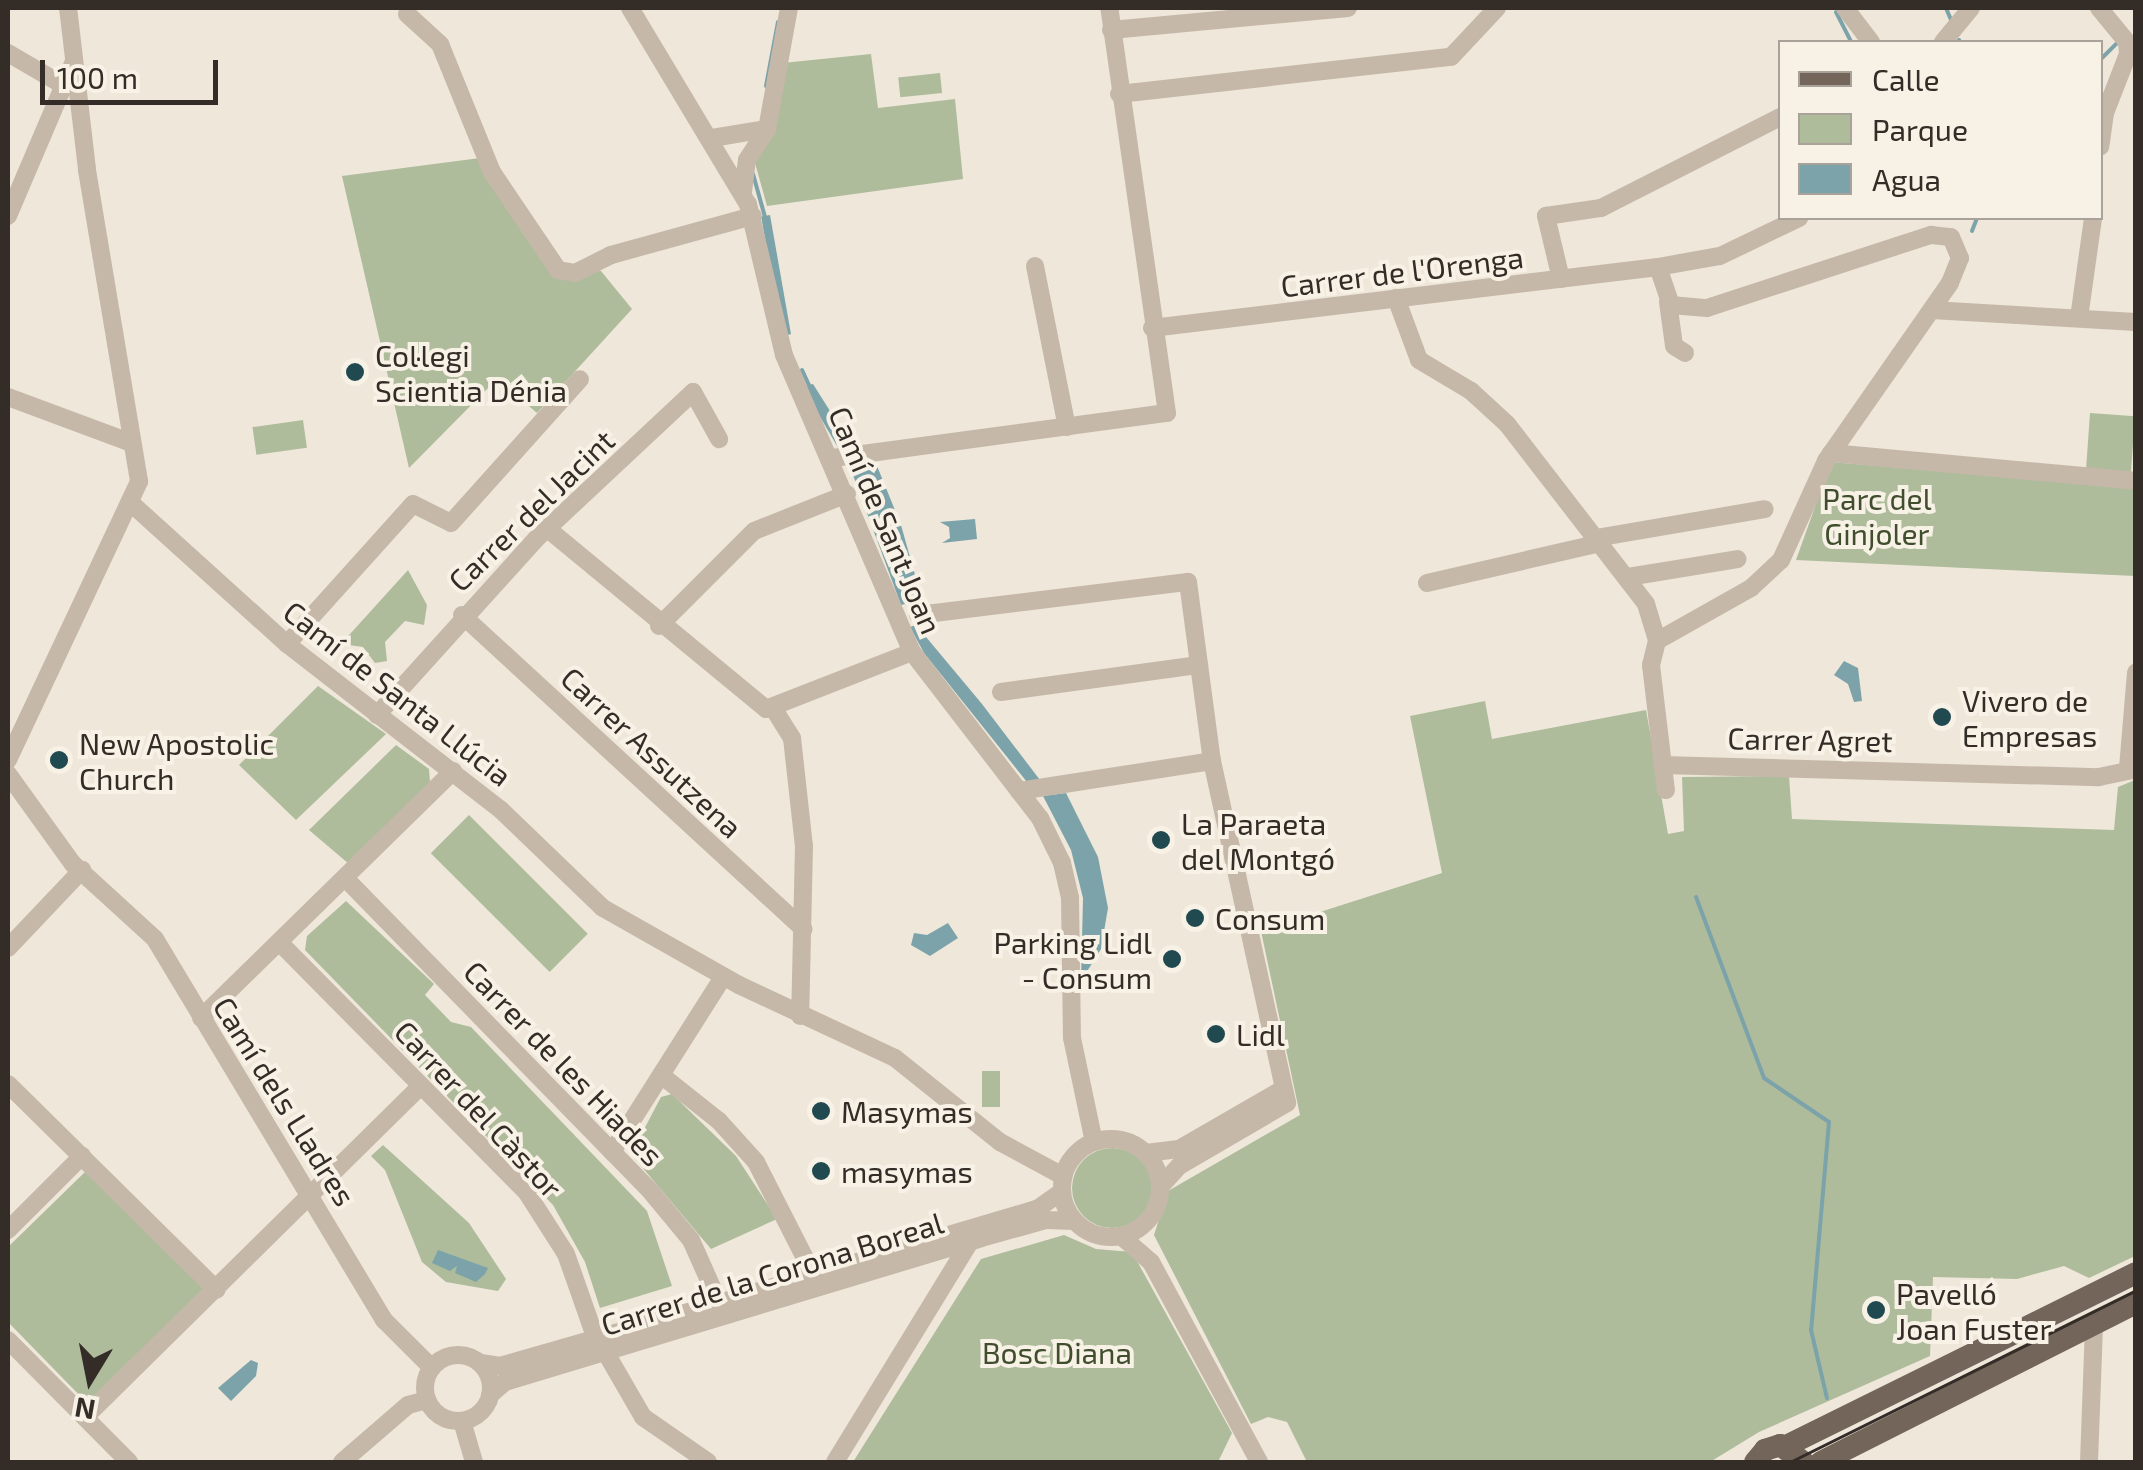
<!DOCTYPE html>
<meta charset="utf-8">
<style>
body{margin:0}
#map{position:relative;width:2143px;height:1470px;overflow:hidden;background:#efe7da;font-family:"Exo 2",sans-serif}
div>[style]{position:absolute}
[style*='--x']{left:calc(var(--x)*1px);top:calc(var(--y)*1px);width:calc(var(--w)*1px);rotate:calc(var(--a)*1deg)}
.green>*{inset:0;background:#aebc9c;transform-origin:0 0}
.round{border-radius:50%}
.water>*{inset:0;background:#7ca3a9;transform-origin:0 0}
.stream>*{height:4px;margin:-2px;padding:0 2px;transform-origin:2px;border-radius:2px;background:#7ca3a9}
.minor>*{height:18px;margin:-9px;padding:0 9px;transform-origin:9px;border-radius:9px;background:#c5b8a8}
.minor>.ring{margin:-9px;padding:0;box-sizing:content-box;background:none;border:18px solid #c5b8a8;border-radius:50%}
.major>*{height:22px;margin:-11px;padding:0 11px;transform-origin:11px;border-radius:11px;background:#73655a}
.tram>*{height:2.5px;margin:-1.25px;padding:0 1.25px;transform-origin:1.25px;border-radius:1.25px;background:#332c27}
.dots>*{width:28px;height:28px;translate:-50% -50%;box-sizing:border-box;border:5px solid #f7f1e6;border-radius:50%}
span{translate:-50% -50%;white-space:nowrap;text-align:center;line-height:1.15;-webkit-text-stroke:8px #f7f1e6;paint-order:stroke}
.street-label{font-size:30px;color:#332c27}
.poi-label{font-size:30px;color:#332c27}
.left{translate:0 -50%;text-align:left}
.right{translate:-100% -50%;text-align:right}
.park-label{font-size:30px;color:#404e2e}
.frame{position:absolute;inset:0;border:10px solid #332c27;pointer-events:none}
.legend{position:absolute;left:1778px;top:40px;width:325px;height:180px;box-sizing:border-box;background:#f7f1e6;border:2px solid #a9a29a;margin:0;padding:12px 18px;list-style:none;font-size:30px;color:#332c27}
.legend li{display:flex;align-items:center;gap:20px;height:50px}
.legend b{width:50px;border:2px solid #a9a29a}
.north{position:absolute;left:40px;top:1330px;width:100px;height:100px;-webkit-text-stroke:8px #f7f1e6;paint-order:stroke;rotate:190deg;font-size:28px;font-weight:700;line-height:40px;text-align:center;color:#332c27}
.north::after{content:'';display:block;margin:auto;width:35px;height:45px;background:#332c27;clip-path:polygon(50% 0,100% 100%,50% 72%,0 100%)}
.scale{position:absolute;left:40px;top:60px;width:178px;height:45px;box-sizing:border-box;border:5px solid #332c27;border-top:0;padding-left:12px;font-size:30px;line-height:35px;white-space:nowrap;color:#332c27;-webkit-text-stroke:8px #f7f1e6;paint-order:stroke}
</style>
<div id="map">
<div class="green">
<i style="clip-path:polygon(871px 54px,878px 108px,955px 99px,963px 179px,767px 206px,755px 163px,783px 63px)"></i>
<i style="left:940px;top:73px;width:20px;height:42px;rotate:84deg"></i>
<i style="clip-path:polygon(480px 158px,548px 265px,601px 271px,632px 309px,537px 413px,497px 379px,409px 468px,342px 176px)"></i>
<i style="left:2090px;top:413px;width:45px;height:59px;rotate:4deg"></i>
<i style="left:303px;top:420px;width:28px;height:51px;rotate:82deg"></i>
<i style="clip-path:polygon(1831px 462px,2135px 487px,2135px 576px,1796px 560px)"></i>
<i style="clip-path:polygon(408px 570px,427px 605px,424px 625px,405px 621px,385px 642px,387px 661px,375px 663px,363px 647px,341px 644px)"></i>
<i style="clip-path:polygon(318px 686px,386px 734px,296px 820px,239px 765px)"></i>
<i style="clip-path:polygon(1485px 701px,1492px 739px,1646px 710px,1668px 834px,1684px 831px,1682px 777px,1789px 776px,1792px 819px,2114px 830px,2118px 787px,2135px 780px,2135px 1256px,2089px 1278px,2064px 1266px,2017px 1279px,1933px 1277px,1930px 1356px,1759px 1432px,1710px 1462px,1307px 1462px,1287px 1422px,1268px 1417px,1251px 1424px,1154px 1235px,1168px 1191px,1300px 1115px,1261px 931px,1442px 873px,1410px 716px)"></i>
<i style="clip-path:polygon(396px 745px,429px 769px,430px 782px,349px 864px,309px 830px)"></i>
<i style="left:469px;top:815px;width:168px;height:54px;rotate:45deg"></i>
<i style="clip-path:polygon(346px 901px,434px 984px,425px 995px,451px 1022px,471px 1027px,647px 1211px,672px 1286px,600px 1308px,585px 1262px,553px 1205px,305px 950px,307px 936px)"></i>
<i style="left:982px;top:1071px;width:18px;height:36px"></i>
<i style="clip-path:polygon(672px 1094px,736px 1156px,777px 1219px,711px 1249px,631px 1154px,661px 1097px)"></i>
<i style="clip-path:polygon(383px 1145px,469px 1223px,506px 1279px,498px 1291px,446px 1282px,422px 1262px,385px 1170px,371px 1156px)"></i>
<i class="round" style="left:1072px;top:1148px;width:80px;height:80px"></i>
<i style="clip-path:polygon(86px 1171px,204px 1288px,87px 1403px,8px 1322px,8px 1247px)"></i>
<i style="clip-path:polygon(1064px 1235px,1096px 1249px,1132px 1252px,1232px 1433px,1218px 1462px,853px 1462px,981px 1259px)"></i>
</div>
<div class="water">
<i style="left:770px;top:215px;width:121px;height:9px;rotate:80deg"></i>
<i style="clip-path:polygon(813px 384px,854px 449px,840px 451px,809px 398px,804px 386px)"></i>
<i style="clip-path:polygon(875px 461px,901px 525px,922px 600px,901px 605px,850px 467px)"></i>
<i style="clip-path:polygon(975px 519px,977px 539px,942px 543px,950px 538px,949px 527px,940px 522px)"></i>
<i style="clip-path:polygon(916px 625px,982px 704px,1040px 780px,1027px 782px,924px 653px,910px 627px)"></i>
<i style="clip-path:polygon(1844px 661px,1858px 668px,1862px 701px,1854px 702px,1848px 684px,1834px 675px)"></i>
<i style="clip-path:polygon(1066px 793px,1098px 857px,1108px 908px,1101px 949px,1081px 981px,1083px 898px,1071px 850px,1043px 796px)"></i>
<i style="clip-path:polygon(948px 923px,958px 938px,930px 956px,911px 945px,914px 933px,927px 935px)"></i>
<i style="clip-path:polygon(438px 1250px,488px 1268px,485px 1274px,476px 1282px,455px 1273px,457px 1266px,450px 1271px,432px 1263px)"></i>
<i style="clip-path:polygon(251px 1360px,258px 1363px,256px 1376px,231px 1401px,218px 1388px)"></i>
</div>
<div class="stream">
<i style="--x:1946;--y:8;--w:13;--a:67"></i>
<i style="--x:1836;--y:12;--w:34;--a:63"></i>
<i style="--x:1959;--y:40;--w:2;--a:63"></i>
<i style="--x:2100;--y:60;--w:25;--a:-45"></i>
<i style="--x:766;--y:86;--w:65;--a:-79.4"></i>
<i style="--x:753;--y:174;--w:45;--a:74.4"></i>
<i style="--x:1972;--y:231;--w:14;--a:-69"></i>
<i style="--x:802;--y:370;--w:21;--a:65"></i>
<i style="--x:1696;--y:897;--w:193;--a:69.4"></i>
<i style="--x:1764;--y:1078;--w:78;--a:34.1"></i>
<i style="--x:1829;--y:1122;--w:209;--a:94.9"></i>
<i style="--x:1811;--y:1330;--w:70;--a:76.8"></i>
</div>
<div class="minor">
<i style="--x:630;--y:8;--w:229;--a:59"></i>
<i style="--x:748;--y:204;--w:155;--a:76.6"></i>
<i style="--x:784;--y:355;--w:323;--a:66.7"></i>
<i style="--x:912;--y:652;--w:210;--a:52.4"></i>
<i style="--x:1040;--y:818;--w:50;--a:63.9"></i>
<i style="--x:1062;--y:863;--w:36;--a:77"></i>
<i style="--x:1070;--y:898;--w:140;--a:89.2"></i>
<i style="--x:1072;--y:1038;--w:106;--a:78.1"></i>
<i style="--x:1845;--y:8;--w:43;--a:52.6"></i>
<i style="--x:2099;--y:8;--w:44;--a:50.5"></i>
<i style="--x:2127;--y:42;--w:12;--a:85"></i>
<i style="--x:2128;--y:54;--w:63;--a:111.3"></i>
<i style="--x:2105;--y:113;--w:34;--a:98"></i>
<i style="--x:407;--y:14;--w:45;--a:42.3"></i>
<i style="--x:440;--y:44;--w:138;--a:67.9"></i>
<i style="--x:492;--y:172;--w:118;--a:56"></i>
<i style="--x:558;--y:270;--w:17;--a:10"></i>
<i style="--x:575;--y:273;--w:40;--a:-26.6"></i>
<i style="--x:611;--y:255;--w:147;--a:-15.4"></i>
<i style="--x:1111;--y:30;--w:238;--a:-5.3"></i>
<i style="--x:1943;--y:42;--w:44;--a:-50.5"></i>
<i style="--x:8;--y:53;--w:64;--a:30.2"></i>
<i style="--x:1119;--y:94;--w:334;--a:-6.4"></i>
<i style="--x:1451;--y:57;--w:67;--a:-46.8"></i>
<i style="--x:712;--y:138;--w:56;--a:-9.3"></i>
<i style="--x:743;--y:192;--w:32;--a:-83"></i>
<i style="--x:747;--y:160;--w:37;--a:-57"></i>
<i style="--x:767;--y:129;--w:123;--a:-79.7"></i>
<i style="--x:8;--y:216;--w:168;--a:-66.9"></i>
<i style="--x:1035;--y:266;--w:164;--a:78.8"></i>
<i style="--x:1658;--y:267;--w:63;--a:-10.1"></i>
<i style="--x:1720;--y:256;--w:88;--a:-25.7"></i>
<i style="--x:1561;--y:279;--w:65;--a:-103.4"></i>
<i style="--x:1546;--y:216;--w:56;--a:-8.3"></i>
<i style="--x:1601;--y:208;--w:201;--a:-26.9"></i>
<i style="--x:1396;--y:298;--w:66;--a:69.6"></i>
<i style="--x:1419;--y:360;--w:61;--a:30.8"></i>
<i style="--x:1471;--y:391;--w:49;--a:42.5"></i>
<i style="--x:1507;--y:424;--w:227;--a:52.3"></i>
<i style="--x:1646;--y:604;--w:39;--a:73"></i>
<i style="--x:1657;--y:641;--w:25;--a:104"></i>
<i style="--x:1651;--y:665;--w:126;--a:83.2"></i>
<i style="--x:1668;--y:302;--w:44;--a:82.2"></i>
<i style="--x:1674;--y:346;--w:13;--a:32"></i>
<i style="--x:1932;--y:310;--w:204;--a:3.4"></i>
<i style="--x:2079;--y:318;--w:101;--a:-82"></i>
<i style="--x:1152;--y:328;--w:510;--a:-6.87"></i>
<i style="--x:1658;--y:267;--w:40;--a:71.1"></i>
<i style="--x:1671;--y:305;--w:36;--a:5"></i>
<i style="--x:1707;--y:308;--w:236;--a:-18.1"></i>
<i style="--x:1931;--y:235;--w:20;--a:6"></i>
<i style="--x:1951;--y:237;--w:23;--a:67"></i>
<i style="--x:1960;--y:258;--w:27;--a:112"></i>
<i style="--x:1950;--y:283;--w:217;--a:124.9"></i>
<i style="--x:1826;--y:461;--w:109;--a:114.4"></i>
<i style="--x:1781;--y:560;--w:41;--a:137"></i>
<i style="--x:1751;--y:588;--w:108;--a:150.6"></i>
<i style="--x:8;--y:397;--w:132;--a:20.4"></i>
<i style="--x:1831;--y:453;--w:306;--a:5.2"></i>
<i style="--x:833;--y:458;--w:337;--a:-7.7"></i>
<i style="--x:1167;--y:413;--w:409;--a:-98.1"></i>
<i style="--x:132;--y:504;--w:209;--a:42.1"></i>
<i style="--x:287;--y:644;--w:271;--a:37.8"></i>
<i style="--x:501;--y:810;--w:141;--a:43.9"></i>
<i style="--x:603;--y:908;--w:156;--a:29.5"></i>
<i style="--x:739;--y:985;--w:172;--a:25.1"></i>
<i style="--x:895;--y:1058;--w:134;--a:38.7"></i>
<i style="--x:1000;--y:1142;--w:72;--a:28.4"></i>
<i style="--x:549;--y:530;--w:281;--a:39.5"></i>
<i style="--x:766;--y:709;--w:157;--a:-21.3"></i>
<i style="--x:1596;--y:538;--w:171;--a:-9.7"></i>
<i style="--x:1628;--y:577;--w:111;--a:-9.3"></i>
<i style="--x:1427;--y:583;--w:178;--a:-13"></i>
<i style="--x:462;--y:615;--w:464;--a:42.6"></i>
<i style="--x:918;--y:615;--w:272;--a:-7"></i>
<i style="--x:1188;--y:582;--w:181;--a:82.4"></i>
<i style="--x:1212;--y:761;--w:350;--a:77.6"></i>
<i style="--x:1287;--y:1103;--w:125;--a:149.7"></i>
<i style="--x:1179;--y:1166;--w:28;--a:132"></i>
<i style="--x:659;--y:626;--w:134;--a:-45"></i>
<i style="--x:754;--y:531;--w:100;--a:-21.7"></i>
<i style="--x:287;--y:644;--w:188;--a:-48"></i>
<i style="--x:413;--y:504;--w:42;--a:26.6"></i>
<i style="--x:451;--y:523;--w:193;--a:-48.1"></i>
<i style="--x:1001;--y:692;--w:200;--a:-7.8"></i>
<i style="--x:775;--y:711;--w:32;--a:58"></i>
<i style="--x:792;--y:738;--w:109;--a:83.7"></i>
<i style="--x:804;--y:846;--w:170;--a:91.3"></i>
<i style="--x:377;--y:715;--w:237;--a:-47.9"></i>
<i style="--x:536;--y:539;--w:215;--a:-43.1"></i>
<i style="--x:693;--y:392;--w:54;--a:61"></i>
<i style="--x:8;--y:760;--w:308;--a:-64.8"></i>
<i style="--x:139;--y:481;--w:316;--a:-99.5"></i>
<i style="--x:87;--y:169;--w:162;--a:-96.7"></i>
<i style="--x:1662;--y:765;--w:437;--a:1.6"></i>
<i style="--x:2099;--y:777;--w:38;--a:-12"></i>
<i style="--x:2128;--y:768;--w:96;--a:-85.2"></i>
<i style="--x:8;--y:774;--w:111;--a:54.2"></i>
<i style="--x:73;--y:864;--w:111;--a:42.4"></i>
<i style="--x:155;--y:939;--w:445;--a:59"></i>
<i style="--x:384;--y:1320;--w:66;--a:45"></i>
<i style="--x:1019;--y:791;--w:195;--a:-8.8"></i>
<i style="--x:346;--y:879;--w:438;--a:45.7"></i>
<i style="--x:652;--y:1193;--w:61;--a:50.3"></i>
<i style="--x:691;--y:1240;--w:69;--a:66"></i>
<i style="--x:280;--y:943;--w:351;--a:45.3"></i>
<i style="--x:527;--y:1193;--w:72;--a:57.4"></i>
<i style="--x:566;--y:1254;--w:90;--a:70.6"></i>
<i style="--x:8;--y:948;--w:108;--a:-46.5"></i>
<i style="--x:201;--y:1018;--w:353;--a:-44.4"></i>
<i style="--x:661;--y:1075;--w:74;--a:38.4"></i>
<i style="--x:719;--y:1121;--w:55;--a:47.9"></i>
<i style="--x:756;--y:1162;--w:126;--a:63"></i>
<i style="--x:8;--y:1084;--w:293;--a:44.6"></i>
<i class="ring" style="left:1062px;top:1139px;width:80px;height:80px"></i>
<i style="--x:612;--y:1152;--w:207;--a:-57.6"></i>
<i style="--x:1146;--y:1153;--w:33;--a:-7"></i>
<i style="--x:1179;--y:1149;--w:118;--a:-30"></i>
<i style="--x:8;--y:1230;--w:105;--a:-45"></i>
<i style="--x:1121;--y:1236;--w:40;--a:41"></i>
<i style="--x:1151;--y:1262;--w:227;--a:61.6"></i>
<i style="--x:8;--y:1340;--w:172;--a:45.2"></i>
<i style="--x:606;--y:1353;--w:74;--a:60"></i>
<i style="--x:643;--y:1417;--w:79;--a:34.7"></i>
<i class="ring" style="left:425px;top:1355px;width:48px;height:48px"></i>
<i style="--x:481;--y:1363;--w:19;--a:9"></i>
<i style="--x:500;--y:1366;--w:228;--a:-16"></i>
<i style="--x:719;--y:1303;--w:332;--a:-16.5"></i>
<i style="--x:1037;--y:1209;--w:29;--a:-35"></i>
<i style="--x:490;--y:1395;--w:20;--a:-41"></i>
<i style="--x:505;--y:1382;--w:497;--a:-16.8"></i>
<i style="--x:981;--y:1238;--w:67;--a:-15.5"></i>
<i style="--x:1046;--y:1220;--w:28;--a:2"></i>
<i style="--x:85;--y:1417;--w:472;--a:-44.6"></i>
<i style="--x:462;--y:1421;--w:43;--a:73.7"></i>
<i style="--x:342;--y:1462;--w:87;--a:-40.8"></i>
<i style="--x:408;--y:1405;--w:20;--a:-15"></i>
<i style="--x:835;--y:1462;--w:258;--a:-58.5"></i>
<i style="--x:2089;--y:1462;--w:139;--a:-87.9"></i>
</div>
<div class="major">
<i style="--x:1786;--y:1446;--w:390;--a:-26.3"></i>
<i style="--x:1755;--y:1462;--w:16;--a:-50"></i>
<i style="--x:1765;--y:1450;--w:16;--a:-18"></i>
<i style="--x:1780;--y:1445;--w:29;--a:36"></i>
<i style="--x:1821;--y:1462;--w:353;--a:-26.8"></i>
</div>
<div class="tram">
<i style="--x:1790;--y:1462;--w:386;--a:-26.4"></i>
</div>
<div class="dots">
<i style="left:355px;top:372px;background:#214950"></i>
<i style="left:1942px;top:717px;background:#214950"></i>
<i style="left:59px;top:760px;background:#214950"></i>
<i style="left:1161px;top:840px;background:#214950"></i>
<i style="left:1195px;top:918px;background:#214950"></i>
<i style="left:1172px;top:959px;background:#214950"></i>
<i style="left:1216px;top:1034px;background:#214950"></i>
<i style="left:821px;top:1111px;background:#214950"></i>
<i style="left:821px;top:1171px;background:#214950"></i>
<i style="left:1876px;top:1310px;background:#214950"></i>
</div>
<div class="street-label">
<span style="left:1402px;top:271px;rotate:-7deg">Carrer de l'Orenga</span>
<span style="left:531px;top:510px;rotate:-44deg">Carrer del Jacint</span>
<span style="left:886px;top:520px;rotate:67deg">Camí de Sant Joan</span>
<span style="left:398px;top:693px;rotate:38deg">Camí de Santa Llúcia</span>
<span style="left:1810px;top:739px;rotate:1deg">Carrer Agret</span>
<span style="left:652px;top:752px;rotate:43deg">Carrer Assutzena</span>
<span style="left:564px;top:1063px;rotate:46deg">Carrer de les Hiades</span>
<span style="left:285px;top:1101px;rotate:58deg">Camí dels Lladres</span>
<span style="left:479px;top:1109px;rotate:47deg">Carrer del Càstor</span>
<span style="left:772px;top:1273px;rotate:-17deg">Carrer de la Corona Boreal</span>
</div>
<div class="poi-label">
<span class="left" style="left:375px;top:372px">Col·legi<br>Scientia Dénia</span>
<span class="left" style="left:1962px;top:717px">Vivero de<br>Empresas</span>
<span class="left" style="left:79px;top:760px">New Apostolic<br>Church</span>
<span class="left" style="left:1181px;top:840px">La Paraeta<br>del Montgó</span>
<span class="left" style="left:1215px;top:918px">Consum</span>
<span class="right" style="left:1152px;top:959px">Parking Lidl<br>- Consum</span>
<span class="left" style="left:1236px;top:1034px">Lidl</span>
<span class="left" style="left:841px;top:1111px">Masymas</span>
<span class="left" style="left:841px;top:1171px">masymas</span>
<span class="left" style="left:1896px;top:1310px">Pavelló<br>Joan Fuster</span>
</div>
<div class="park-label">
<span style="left:1877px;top:515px">Parc del<br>Ginjoler</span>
<span style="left:1057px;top:1352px">Bosc Diana</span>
</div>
<div class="frame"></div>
<ul class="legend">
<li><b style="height:12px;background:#73655a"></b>Calle</li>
<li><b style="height:28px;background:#aebc9c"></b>Parque</li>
<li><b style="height:28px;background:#7ca3a9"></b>Agua</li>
</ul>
<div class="north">N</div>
<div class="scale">100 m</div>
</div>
